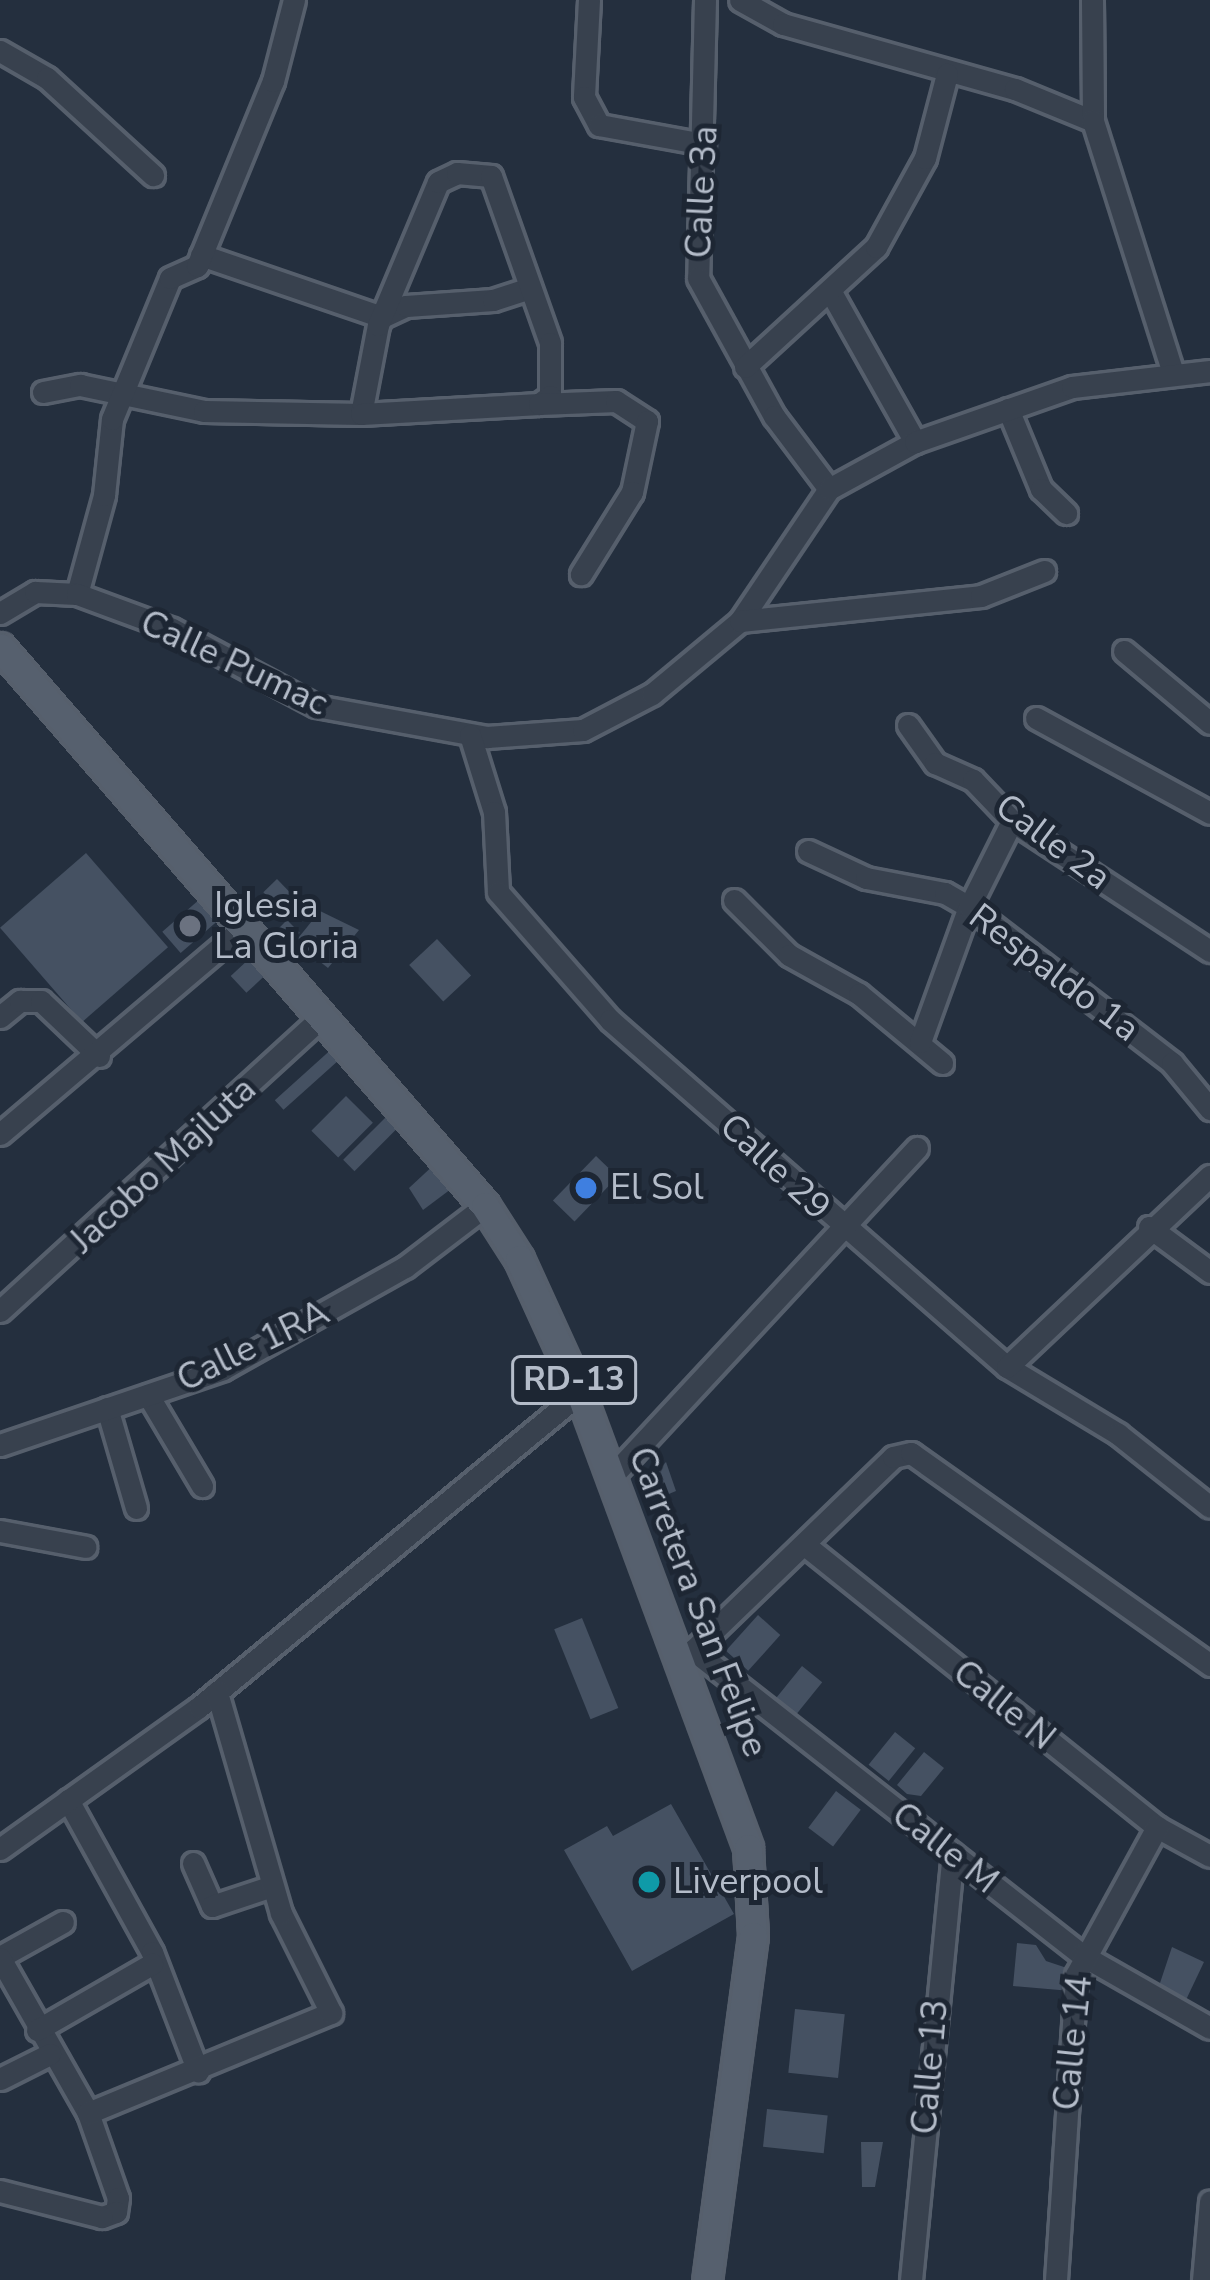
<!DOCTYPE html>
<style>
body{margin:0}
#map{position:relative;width:1210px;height:2280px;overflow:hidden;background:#242f3e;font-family:"Nunito Sans",sans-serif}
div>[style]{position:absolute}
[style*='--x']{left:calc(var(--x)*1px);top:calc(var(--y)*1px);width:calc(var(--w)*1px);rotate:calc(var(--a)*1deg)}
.building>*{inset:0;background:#455162;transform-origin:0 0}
.roads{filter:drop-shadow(3px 0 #565f6c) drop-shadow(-3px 0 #565f6c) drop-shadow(0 3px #565f6c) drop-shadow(0 -3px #565f6c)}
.minor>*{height:21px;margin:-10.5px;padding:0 10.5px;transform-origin:10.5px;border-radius:10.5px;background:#38414e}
.major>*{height:27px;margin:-13.5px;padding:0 13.5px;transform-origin:13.5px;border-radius:13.5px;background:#56606e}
.dots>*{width:33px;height:33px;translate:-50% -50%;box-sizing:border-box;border:6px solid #1d2633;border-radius:50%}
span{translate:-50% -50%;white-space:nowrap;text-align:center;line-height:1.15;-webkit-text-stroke:10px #1d2633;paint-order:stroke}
.shield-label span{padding:3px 9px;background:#1d2633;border:3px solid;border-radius:9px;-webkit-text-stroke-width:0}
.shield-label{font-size:33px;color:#b4bcc9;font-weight:700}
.street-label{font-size:36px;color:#b4bcc9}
.poi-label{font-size:36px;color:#b4bcc9}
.left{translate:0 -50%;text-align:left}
</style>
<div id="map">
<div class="building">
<i style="left:86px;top:853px;width:125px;height:114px;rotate:49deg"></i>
<i style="left:277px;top:879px;width:35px;height:19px;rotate:46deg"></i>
<i style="left:200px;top:899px;width:28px;height:50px;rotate:49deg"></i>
<i style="clip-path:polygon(320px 911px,359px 930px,328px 968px,295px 942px)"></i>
<i style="left:287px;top:920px;width:18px;height:14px;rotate:45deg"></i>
<i style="left:437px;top:939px;width:50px;height:38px;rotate:47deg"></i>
<i style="left:249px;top:959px;width:23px;height:25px;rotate:47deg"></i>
<i style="left:335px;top:1046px;width:13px;height:81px;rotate:48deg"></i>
<i style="left:346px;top:1096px;width:38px;height:49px;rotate:45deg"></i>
<i style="left:387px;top:1116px;width:16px;height:62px;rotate:45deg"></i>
<i style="left:596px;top:1156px;width:30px;height:62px;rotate:44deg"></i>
<i style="clip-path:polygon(437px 1162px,455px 1186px,423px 1210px,409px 1188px)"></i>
<i style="clip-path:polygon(666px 1462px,676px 1491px,652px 1501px,648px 1481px)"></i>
<i style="clip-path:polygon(712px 1594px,717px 1610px,699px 1623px,691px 1602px)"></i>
<i style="left:758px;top:1615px;width:30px;height:48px;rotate:42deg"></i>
<i style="left:582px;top:1618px;width:97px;height:30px;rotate:68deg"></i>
<i style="left:802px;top:1666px;width:26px;height:43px;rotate:39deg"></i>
<i style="left:895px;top:1732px;width:26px;height:42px;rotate:39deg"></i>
<i style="clip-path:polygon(924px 1752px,944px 1768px,921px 1796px,907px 1794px,897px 1785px)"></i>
<i style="left:836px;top:1791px;width:31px;height:46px;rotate:37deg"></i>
<i style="clip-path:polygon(671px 1804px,734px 1914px,632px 1971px,564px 1850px,607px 1826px,613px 1836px)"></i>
<i style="clip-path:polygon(1017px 1943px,1036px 1945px,1046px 1961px,1073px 1970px,1071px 1991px,1013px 1986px)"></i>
<i style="clip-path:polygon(1172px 1947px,1204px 1962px,1185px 2002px,1158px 1989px)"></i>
<i style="left:795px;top:2009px;width:50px;height:64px;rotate:6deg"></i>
<i style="left:767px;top:2109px;width:61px;height:38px;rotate:6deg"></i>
<i style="clip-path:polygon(861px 2142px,883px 2142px,875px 2187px,862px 2187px)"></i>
</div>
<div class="roads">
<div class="minor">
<i style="--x:589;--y:0;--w:97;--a:93"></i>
<i style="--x:584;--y:97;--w:32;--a:62"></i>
<i style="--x:599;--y:125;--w:107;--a:10.3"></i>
<i style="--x:705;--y:0;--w:278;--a:91.4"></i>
<i style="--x:698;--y:278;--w:158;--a:61.2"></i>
<i style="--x:774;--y:416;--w:91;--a:53"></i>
<i style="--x:740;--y:0;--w:49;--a:29.2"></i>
<i style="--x:783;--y:24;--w:241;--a:15.7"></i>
<i style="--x:1015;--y:89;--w:84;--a:22.3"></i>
<i style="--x:1092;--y:0;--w:121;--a:89.5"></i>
<i style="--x:1093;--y:121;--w:264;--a:72.4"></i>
<i style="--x:0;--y:51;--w:54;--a:29.9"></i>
<i style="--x:47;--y:78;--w:144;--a:42.5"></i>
<i style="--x:201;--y:255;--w:191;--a:18.9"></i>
<i style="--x:382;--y:317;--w:26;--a:-25"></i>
<i style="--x:406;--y:306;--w:87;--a:-3.9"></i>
<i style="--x:493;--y:300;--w:38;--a:-18"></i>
<i style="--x:832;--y:294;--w:170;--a:60.7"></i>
<i style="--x:745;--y:367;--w:178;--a:-42.5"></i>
<i style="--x:876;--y:247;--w:102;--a:-61.2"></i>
<i style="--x:925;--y:158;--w:87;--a:-75.3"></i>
<i style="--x:43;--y:392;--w:38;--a:-11"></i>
<i style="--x:80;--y:385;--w:127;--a:11.8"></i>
<i style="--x:204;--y:411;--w:157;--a:1.1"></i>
<i style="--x:361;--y:414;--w:91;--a:-79.2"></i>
<i style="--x:378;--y:325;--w:155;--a:-67.2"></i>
<i style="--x:438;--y:182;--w:21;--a:-25"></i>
<i style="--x:457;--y:173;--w:34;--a:5"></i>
<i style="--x:491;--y:176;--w:177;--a:70.5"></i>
<i style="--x:550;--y:343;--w:53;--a:90"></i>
<i style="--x:550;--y:396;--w:14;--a:144"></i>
<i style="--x:539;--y:404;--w:178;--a:176.8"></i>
<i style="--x:539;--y:404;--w:77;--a:-2.2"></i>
<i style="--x:616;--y:401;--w:37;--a:33"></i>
<i style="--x:647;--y:421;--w:73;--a:101.9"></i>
<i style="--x:632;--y:492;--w:97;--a:121.9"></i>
<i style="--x:1008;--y:409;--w:87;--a:67.6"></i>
<i style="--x:1041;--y:489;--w:35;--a:44"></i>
<i style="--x:77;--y:594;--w:103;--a:-74.7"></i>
<i style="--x:104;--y:495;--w:76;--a:-84"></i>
<i style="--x:112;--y:419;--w:152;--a:-67.6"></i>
<i style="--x:170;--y:278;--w:30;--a:-24"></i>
<i style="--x:197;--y:266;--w:200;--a:-67.7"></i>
<i style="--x:273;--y:81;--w:84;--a:-75.5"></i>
<i style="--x:0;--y:613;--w:41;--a:-31"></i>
<i style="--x:35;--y:592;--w:42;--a:2.7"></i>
<i style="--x:77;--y:594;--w:101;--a:20.2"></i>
<i style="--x:172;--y:629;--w:163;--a:28.1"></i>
<i style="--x:316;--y:706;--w:174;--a:10.3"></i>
<i style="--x:487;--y:737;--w:96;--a:-4.2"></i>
<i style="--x:583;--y:730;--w:78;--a:-27.6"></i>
<i style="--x:652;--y:694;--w:114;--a:-39.7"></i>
<i style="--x:740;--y:621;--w:159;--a:-56"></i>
<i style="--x:829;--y:489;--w:98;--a:-28.7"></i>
<i style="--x:915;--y:442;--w:166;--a:-19.3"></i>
<i style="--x:1072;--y:387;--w:139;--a:-6.6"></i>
<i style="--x:740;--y:621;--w:242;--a:-5.9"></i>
<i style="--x:981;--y:596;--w:68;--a:-21.6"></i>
<i style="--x:1124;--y:651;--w:112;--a:39.9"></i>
<i style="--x:1036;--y:718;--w:198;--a:28.6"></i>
<i style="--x:908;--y:725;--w:47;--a:54.6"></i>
<i style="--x:935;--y:763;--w:42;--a:24.1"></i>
<i style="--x:973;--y:780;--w:57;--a:46.4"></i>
<i style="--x:1012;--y:821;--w:237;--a:33.3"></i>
<i style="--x:470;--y:735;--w:81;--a:72.7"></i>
<i style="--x:494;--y:812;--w:80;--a:87.1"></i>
<i style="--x:498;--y:892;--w:170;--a:48.8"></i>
<i style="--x:610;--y:1020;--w:527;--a:41.16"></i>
<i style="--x:1007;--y:1367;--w:130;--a:31.1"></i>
<i style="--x:1118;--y:1434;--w:117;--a:38.4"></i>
<i style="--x:808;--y:851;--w:64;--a:25"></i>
<i style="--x:866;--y:878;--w:80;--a:10.8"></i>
<i style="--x:945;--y:893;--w:28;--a:30"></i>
<i style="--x:969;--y:907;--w:256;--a:37.5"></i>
<i style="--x:1172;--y:1063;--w:60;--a:50.4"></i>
<i style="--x:734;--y:900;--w:78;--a:45"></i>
<i style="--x:789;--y:955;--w:80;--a:29.1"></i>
<i style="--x:859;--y:994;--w:108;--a:39.7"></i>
<i style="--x:0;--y:1017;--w:26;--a:-39"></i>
<i style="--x:20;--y:1001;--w:21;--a:0"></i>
<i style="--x:41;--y:1001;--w:80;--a:43.5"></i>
<i style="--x:920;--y:1042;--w:144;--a:-70.1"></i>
<i style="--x:969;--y:907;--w:96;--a:-63.4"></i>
<i style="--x:0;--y:1134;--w:320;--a:-40.3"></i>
<i style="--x:1149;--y:1227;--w:76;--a:36.4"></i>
<i style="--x:0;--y:1311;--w:437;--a:-42.4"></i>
<i style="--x:1007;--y:1367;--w:279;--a:-43.3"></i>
<i style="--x:148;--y:1395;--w:106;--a:59.3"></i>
<i style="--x:107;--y:1408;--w:104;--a:73.8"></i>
<i style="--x:0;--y:1445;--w:236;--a:-18.8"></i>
<i style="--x:223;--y:1369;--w:209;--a:-29.3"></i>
<i style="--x:405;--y:1267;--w:101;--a:-37.3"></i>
<i style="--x:612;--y:1476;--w:448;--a:-47.1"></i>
<i style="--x:0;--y:1531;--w:87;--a:10.5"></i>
<i style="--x:805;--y:1545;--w:451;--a:38.7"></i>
<i style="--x:1157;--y:1827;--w:60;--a:28.7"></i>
<i style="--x:693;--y:1650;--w:494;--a:38.1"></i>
<i style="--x:1082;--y:1955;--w:147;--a:29.7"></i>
<i style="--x:681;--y:1662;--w:295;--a:-44"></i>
<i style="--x:893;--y:1457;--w:18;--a:-13"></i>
<i style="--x:911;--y:1453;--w:367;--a:35.3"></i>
<i style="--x:68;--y:1800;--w:174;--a:61.1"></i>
<i style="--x:152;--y:1952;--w:128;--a:68.9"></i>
<i style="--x:0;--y:1849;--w:244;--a:-35.5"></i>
<i style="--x:199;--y:1707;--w:494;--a:-39.5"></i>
<i style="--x:193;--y:1863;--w:47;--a:66.2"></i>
<i style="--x:212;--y:1906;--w:63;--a:-18.4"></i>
<i style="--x:0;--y:1957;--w:72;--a:-29.1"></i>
<i style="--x:0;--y:1958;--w:178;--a:60.4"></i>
<i style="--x:88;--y:2113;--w:90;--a:70.6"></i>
<i style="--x:118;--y:2198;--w:14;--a:98"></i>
<i style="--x:116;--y:2212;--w:15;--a:160"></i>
<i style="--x:102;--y:2217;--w:105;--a:-165.7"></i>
<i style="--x:37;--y:2030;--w:133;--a:-29.9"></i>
<i style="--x:0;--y:2079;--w:56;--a:-26.6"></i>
<i style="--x:88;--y:2113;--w:263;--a:-22.4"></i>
<i style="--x:331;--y:2013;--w:112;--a:-116.6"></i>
<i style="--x:281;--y:1913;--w:230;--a:-106.2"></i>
<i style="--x:911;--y:2280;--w:428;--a:-84.4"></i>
<i style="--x:1056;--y:2280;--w:306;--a:-86.2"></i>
<i style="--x:1076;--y:1975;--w:169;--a:-61.3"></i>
<i style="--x:1203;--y:2280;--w:79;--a:-84.9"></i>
</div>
<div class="major">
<i style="--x:0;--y:647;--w:740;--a:49.05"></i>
<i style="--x:485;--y:1206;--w:63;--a:57.3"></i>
<i style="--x:519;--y:1259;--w:147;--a:65.5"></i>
<i style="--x:580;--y:1393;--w:485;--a:69.7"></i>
<i style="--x:748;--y:1848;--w:88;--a:86.7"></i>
<i style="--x:753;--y:1936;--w:347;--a:97.6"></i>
</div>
</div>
<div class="dots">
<i style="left:190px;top:926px;background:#6b7280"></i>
<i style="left:586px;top:1188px;background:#3f7fe0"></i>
<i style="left:649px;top:1882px;background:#0f9aa8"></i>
</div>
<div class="shield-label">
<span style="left:574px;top:1380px">RD-13</span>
</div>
<div class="street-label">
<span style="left:702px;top:192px;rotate:-87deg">Calle 3a</span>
<span style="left:234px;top:663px;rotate:25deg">Calle Pumac</span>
<span style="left:1053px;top:842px;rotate:37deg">Calle 2a</span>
<span style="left:1054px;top:973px;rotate:37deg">Respaldo 1a</span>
<span style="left:163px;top:1165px;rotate:-43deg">Jacobo Majluta</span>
<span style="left:775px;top:1167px;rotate:43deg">Calle 29</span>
<span style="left:253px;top:1346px;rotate:-26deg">Calle 1RA</span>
<span style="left:698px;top:1602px;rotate:69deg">Carretera San Felipe</span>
<span style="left:1004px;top:1705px;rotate:39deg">Calle N</span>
<span style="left:945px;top:1848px;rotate:38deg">Calle M</span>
<span style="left:1073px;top:2043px;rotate:-84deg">Calle 14</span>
<span style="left:930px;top:2067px;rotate:-85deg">Calle 13</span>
</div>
<div class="poi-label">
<span class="left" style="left:214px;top:926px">Iglesia<br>La Gloria</span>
<span class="left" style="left:610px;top:1188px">El Sol</span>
<span class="left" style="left:673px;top:1882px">Liverpool</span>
</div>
</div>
